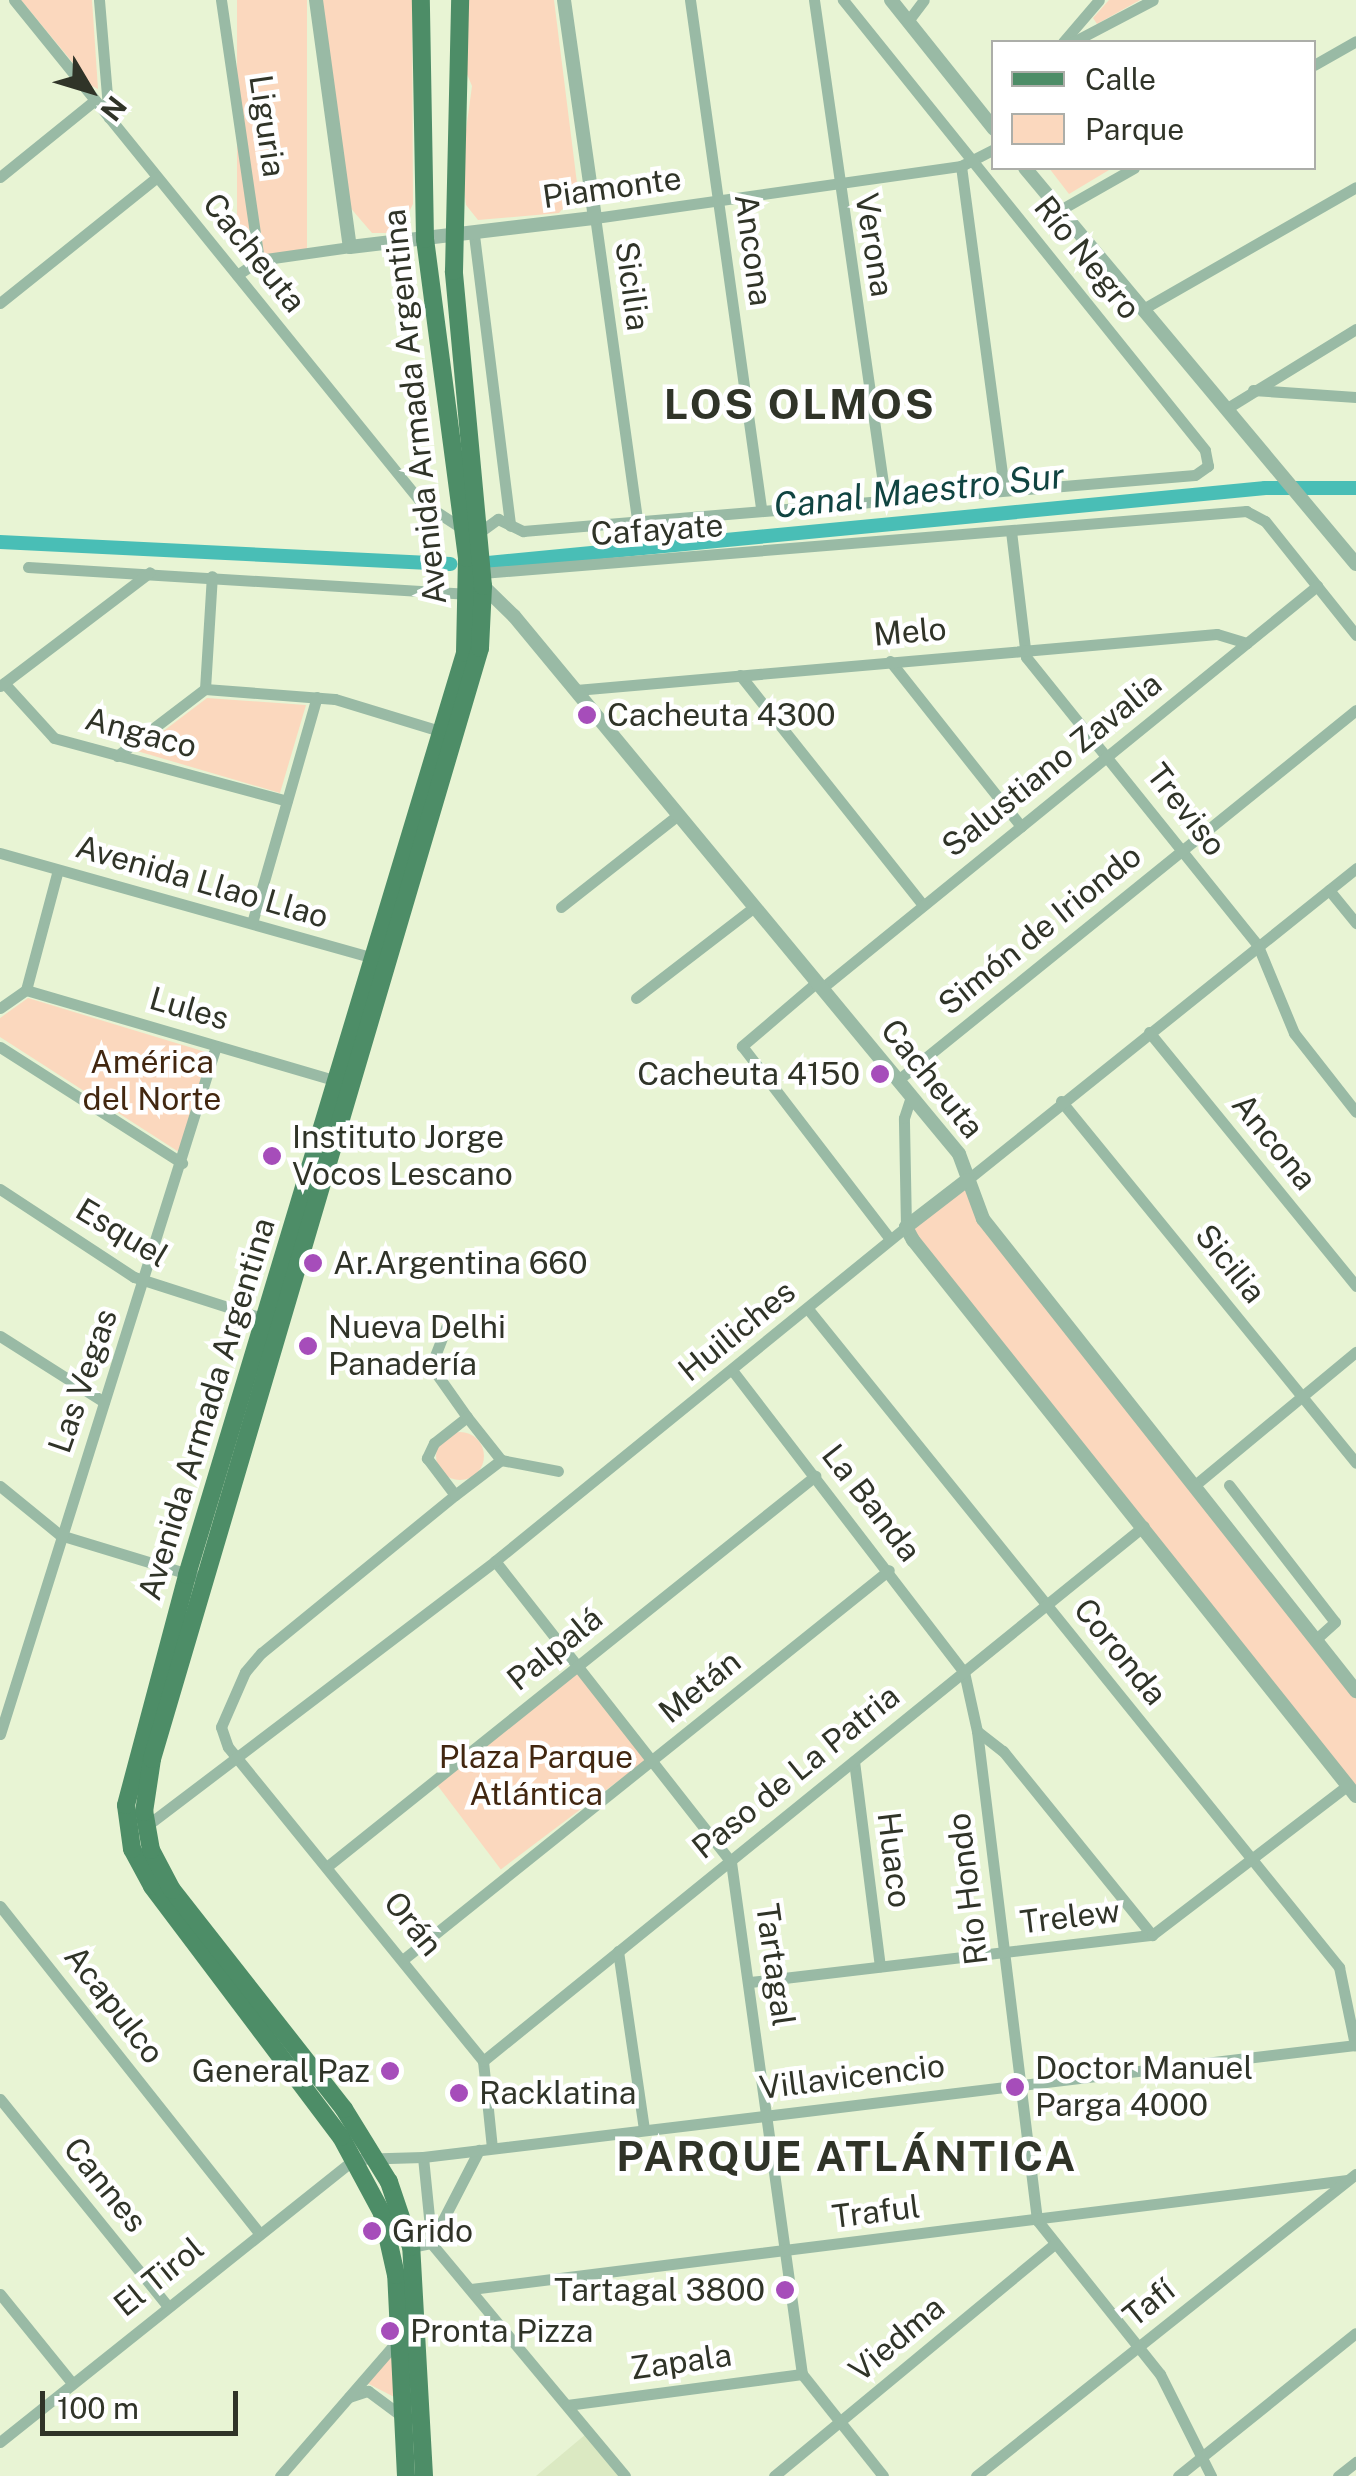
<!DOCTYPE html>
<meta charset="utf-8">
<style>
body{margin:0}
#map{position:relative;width:1356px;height:2476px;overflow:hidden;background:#e8f4d4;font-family:"Public Sans",sans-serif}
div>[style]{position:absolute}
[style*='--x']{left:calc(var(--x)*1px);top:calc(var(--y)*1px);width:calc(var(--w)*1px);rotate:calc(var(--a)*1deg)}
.built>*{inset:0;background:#dbe9c2}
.green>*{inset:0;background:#fbd8be;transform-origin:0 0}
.round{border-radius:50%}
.canal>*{height:14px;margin:-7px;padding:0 7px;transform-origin:7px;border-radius:7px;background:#49beb6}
.minor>*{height:11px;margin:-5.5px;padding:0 5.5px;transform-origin:5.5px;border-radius:5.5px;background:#99baa5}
.tertiary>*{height:14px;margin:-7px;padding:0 7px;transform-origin:7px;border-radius:7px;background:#99baa5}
.primary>*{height:18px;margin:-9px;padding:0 9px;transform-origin:9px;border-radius:9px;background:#4d8d67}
.dots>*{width:28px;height:28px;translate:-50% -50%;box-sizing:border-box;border:5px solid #fff;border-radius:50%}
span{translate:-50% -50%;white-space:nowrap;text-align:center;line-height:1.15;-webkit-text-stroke:9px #fff;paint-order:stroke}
.street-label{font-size:32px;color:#303428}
.poi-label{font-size:32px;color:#303428}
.left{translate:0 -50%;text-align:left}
.right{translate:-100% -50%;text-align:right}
.park-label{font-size:32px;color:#422710}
.water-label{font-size:35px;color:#104441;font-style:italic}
.district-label{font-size:42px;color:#303428;font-weight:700;letter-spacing:2.5px}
.legend{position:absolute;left:991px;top:40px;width:325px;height:130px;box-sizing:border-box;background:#fff;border:2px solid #acaea9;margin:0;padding:12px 18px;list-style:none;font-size:30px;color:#303428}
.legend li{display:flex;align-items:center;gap:20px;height:50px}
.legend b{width:50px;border:2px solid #acaea9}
.north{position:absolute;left:40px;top:40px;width:100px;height:100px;-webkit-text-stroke:8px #fff;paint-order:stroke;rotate:128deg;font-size:28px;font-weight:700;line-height:40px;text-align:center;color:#303428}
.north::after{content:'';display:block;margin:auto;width:35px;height:45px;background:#303428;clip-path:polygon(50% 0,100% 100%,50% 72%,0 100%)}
.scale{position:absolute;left:40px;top:2391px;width:198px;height:45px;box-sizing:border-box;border:5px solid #303428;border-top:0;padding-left:12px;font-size:30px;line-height:35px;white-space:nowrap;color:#303428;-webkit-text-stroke:8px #fff;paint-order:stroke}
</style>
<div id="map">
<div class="built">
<i style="clip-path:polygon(586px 2434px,618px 2476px,536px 2476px)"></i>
</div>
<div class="green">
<i style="clip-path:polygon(21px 0,92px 0,98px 89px,92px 86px)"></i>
<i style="left:237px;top:0;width:70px;height:256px"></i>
<i style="clip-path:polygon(320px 0,412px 0,413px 204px,402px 226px,389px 233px,372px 233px,348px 205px)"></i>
<i style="clip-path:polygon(469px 0,554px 0,578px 191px,559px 213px,478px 220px,466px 205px,461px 167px,472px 86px,464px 67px)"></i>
<i style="clip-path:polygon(1109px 0,1140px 0,1097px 24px,1093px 18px)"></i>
<i style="clip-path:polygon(1049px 168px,1107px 168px,1109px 170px,1069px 194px)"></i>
<i style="clip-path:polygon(207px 698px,306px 705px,280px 793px,137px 751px)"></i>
<i style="clip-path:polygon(28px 998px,209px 1053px,182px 1154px,0 1037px,0 1018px)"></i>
<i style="clip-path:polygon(967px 1180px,971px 1195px,1356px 1691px,1356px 1796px,906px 1227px)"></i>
<i class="round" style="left:436px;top:1432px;width:48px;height:48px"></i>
<i style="left:578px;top:1671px;width:112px;height:181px;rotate:53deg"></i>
<i style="clip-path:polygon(396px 2348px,400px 2400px,367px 2383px)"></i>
</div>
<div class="canal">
<i style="--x:0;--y:542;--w:451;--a:2.8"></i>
<i style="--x:488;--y:563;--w:781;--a:-5.51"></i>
<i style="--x:1265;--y:488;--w:91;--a:0"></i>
</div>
<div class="minor">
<i style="--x:14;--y:0;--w:645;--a:50.98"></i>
<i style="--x:420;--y:501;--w:51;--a:33.1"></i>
<i style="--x:99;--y:0;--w:118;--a:85.2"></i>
<i style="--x:221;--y:0;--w:263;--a:81.7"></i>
<i style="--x:690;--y:0;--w:513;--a:82.04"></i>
<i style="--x:814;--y:0;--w:502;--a:81.87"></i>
<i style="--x:908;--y:21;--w:26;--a:-53"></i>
<i style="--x:1063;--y:42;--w:55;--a:-49.4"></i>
<i style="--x:1073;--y:42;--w:90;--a:-27.7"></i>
<i style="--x:1314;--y:65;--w:48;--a:-29.7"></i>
<i style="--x:961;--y:166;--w:324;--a:82.4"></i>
<i style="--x:0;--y:177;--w:122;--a:-39"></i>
<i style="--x:1060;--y:210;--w:85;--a:-29.6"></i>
<i style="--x:474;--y:235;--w:293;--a:82.9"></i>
<i style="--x:237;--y:275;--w:27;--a:-34"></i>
<i style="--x:259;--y:260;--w:92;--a:-8.1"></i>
<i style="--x:0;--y:303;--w:201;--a:-38.7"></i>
<i style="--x:1143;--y:309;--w:245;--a:-29.8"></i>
<i style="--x:1253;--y:390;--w:103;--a:3.9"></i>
<i style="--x:1229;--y:407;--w:149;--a:-31.6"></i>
<i style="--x:637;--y:519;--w:304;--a:-97.9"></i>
<i style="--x:595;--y:218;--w:370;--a:-8.1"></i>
<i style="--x:961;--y:166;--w:37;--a:-27"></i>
<i style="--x:1011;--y:531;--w:127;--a:83.2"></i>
<i style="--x:1026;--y:657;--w:371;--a:51.2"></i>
<i style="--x:1258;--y:946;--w:94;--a:67.5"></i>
<i style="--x:1294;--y:1033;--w:100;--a:51.9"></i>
<i style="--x:477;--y:534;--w:26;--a:-36"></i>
<i style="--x:498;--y:519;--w:28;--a:26"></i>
<i style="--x:523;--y:531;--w:674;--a:-4.76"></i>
<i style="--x:1195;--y:475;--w:16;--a:-35"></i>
<i style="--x:1208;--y:466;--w:16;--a:-101"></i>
<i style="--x:1205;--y:450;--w:578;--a:-128.81"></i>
<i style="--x:28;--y:567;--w:442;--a:3.5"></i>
<i style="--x:482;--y:573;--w:767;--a:-4.64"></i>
<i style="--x:1246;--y:511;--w:21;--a:28"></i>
<i style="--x:1265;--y:521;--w:146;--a:51.4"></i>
<i style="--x:890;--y:661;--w:211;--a:51.6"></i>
<i style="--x:740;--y:675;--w:294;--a:51.5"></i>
<i style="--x:4;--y:683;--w:74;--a:47.7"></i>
<i style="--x:54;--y:738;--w:241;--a:15.1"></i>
<i style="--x:0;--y:686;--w:188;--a:-37.2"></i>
<i style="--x:205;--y:689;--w:130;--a:4.4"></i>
<i style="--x:335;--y:699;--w:113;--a:17"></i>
<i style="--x:205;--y:689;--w:113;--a:-86.5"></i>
<i style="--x:576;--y:690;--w:643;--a:-4.99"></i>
<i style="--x:1217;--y:634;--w:31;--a:17"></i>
<i style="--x:117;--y:756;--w:111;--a:-37.3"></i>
<i style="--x:0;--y:853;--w:391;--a:15.7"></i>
<i style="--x:1329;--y:890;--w:43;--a:50.7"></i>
<i style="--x:561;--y:907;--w:149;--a:-38.2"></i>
<i style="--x:252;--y:923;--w:235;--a:-74"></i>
<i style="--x:817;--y:982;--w:99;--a:139.5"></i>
<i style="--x:742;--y:1046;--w:243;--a:52.5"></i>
<i style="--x:822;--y:988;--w:638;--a:-39.08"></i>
<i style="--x:26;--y:990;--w:325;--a:16.3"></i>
<i style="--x:636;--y:998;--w:149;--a:-37.6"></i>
<i style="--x:0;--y:1008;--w:32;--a:-35"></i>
<i style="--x:26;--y:990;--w:124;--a:-75.1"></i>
<i style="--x:1149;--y:1032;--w:328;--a:50.8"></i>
<i style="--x:0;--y:1047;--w:216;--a:32.5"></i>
<i style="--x:898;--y:1080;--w:589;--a:-38.93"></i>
<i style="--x:1061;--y:1101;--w:467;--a:50.8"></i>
<i style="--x:967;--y:1180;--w:499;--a:-38.7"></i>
<i style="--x:0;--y:1189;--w:160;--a:33.3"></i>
<i style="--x:134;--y:1277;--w:141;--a:17.8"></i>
<i style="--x:808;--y:1309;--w:846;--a:51.1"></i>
<i style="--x:1339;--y:1967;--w:80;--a:78.4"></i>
<i style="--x:447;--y:1325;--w:44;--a:111.3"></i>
<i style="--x:431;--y:1366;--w:62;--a:54.8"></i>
<i style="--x:467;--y:1417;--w:42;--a:141.8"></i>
<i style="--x:434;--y:1443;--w:17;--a:115"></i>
<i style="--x:427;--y:1458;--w:46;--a:52.9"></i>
<i style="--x:455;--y:1495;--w:250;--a:140.8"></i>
<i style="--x:261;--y:1653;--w:25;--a:130"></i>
<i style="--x:245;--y:1672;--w:60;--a:113.6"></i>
<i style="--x:221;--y:1727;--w:21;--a:71"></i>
<i style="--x:228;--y:1747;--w:405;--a:50.9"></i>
<i style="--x:483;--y:2061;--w:87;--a:84.1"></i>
<i style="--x:0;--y:1336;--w:123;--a:32.4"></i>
<i style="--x:732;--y:1370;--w:381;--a:52.5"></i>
<i style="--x:964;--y:1672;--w:60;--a:77.6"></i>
<i style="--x:977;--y:1731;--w:493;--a:83"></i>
<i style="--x:1037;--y:2220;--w:197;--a:51.4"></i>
<i style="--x:1160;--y:2374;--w:114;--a:63.4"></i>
<i style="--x:501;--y:1460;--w:58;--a:10.9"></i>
<i style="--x:1195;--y:1485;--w:209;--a:-39.6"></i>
<i style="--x:1229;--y:1485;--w:173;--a:52.3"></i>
<i style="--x:1335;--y:1622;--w:25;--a:138"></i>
<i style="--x:0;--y:1486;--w:77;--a:39.2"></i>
<i style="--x:60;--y:1535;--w:152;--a:16.9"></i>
<i style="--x:455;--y:1495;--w:58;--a:-37.3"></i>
<i style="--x:501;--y:1460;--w:55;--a:-128.3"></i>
<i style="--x:495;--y:1561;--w:382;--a:51.9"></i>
<i style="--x:731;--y:1862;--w:517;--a:82.11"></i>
<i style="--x:802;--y:2374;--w:130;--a:51.5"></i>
<i style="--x:977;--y:1731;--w:33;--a:38"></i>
<i style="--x:1003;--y:1751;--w:237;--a:51"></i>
<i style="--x:0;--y:1734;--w:721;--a:-72.57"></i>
<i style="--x:854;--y:1761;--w:207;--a:82.8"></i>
<i style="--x:145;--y:1827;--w:440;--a:-37.2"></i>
<i style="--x:495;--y:1561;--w:530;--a:-39.1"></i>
<i style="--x:906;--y:1227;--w:109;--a:-91.1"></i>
<i style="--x:904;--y:1118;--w:23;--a:-72"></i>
<i style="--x:329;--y:1865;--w:623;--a:-38.67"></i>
<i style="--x:0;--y:1906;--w:416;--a:51.6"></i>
<i style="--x:618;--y:1951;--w:180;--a:81.7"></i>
<i style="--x:405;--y:1958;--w:620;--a:-38.72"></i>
<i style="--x:750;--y:1982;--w:405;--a:-6.7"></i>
<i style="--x:1152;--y:1935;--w:247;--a:-37.4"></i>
<i style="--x:483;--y:2061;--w:850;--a:-38.99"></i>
<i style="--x:0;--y:2099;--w:265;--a:51"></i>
<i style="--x:423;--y:2157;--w:80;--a:84.3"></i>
<i style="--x:431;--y:2243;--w:105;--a:-62.7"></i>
<i style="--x:411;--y:2247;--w:20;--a:-11"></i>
<i style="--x:431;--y:2243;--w:303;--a:50.2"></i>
<i style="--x:471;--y:2289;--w:883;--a:-7.09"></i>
<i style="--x:0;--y:2294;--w:114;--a:51"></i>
<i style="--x:349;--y:2397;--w:20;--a:-18"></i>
<i style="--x:368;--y:2391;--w:44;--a:36.6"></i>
<i style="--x:567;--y:2405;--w:237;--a:-7.5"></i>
<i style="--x:0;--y:2442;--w:454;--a:-38.6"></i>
<i style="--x:355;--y:2159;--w:68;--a:-1.7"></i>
<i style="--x:423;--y:2157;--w:940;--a:-6.85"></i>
<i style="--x:280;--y:2476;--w:181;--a:-49"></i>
<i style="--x:774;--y:2476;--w:364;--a:-39.6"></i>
<i style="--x:976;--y:2476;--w:485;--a:-38.5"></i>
<i style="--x:1178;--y:2476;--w:228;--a:-38.8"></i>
<i style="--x:1338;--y:2476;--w:23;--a:-38"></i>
</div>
<div class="tertiary">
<i style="--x:316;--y:0;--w:249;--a:82.2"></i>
<i style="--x:350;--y:247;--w:247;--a:-6.8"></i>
<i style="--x:595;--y:218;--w:220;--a:-98.1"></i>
<i style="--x:891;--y:0;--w:165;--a:51.4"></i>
<i style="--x:1025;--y:168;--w:516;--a:50.11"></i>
<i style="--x:479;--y:582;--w:49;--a:44.2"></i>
<i style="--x:514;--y:616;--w:698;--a:50.4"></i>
<i style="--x:959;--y:1154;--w:69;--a:69.7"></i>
<i style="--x:983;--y:1219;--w:602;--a:51.68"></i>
<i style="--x:967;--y:1180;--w:77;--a:142.4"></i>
<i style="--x:906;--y:1227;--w:15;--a:62"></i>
<i style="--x:913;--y:1240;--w:711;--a:51.45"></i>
</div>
<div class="primary">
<i style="--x:406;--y:2476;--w:201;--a:-92.8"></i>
<i style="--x:396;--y:2275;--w:64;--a:-102.7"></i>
<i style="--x:382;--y:2213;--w:86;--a:-118.3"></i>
<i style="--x:341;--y:2137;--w:314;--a:-127"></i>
<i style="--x:152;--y:1886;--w:42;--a:-118.4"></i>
<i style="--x:132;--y:1849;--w:44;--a:-97.8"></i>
<i style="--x:126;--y:1805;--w:238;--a:-75.1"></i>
<i style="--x:187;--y:1575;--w:963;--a:-73.22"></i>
<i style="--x:465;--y:653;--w:95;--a:-88.8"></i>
<i style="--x:467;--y:558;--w:322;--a:-97.5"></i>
<i style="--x:425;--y:239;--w:239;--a:-91"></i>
<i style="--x:424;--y:2476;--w:229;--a:-93.2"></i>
<i style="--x:411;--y:2247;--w:69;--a:-108.7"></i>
<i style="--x:389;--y:2182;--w:86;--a:-121.7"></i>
<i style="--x:344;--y:2109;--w:278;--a:-128.1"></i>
<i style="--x:172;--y:1890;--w:45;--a:-117.7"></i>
<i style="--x:151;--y:1850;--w:39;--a:-100"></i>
<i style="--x:144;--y:1812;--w:54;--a:-81.4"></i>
<i style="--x:152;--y:1759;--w:1158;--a:-73.55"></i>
<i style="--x:480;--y:648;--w:62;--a:-87.2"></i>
<i style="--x:483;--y:586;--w:316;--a:-95.3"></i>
<i style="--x:454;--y:271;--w:271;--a:-88.7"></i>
</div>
<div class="dots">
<i style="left:587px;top:715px;background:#a64dba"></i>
<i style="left:880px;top:1074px;background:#a64dba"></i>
<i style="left:272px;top:1156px;background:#a64dba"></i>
<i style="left:313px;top:1263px;background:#a64dba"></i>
<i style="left:308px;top:1346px;background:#a64dba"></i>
<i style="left:390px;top:2071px;background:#a64dba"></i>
<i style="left:1015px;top:2087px;background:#a64dba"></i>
<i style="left:459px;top:2093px;background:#a64dba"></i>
<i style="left:372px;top:2231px;background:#a64dba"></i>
<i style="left:785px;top:2290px;background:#a64dba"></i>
<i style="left:390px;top:2331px;background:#a64dba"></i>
</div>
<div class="street-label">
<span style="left:267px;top:126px;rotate:82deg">Liguria</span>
<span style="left:612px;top:188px;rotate:-8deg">Piamonte</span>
<span style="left:874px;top:245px;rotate:81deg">Verona</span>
<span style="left:753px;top:250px;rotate:82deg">Ancona</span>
<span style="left:254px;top:253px;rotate:51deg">Cacheuta</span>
<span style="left:1087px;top:258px;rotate:51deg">Río Negro</span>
<span style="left:632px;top:286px;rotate:82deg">Sicilia</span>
<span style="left:415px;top:407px;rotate:-96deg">Avenida Armada Argentina</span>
<span style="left:657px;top:530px;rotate:-4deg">Cafayate</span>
<span style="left:910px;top:632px;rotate:-5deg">Melo</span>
<span style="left:141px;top:733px;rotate:15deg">Angaco</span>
<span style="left:1052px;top:765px;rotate:-39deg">Salustiano Zavalia</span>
<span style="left:1186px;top:810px;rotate:52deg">Treviso</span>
<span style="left:202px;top:882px;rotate:16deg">Avenida Llao Llao</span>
<span style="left:1040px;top:930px;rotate:-39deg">Simón de Iriondo</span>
<span style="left:189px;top:1009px;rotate:16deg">Lules</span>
<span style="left:932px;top:1079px;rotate:51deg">Cacheuta</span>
<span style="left:1274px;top:1142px;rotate:51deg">Ancona</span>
<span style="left:122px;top:1233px;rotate:31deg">Esquel</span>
<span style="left:1230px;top:1264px;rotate:51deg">Sicilia</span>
<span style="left:737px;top:1331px;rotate:-39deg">Huiliches</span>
<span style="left:83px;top:1381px;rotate:-71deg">Las Vegas</span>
<span style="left:207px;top:1409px;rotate:-73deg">Avenida Armada Argentina</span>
<span style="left:871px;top:1503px;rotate:52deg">La Banda</span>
<span style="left:555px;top:1649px;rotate:-39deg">Palpalá</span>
<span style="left:1120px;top:1652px;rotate:51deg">Coronda</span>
<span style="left:700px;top:1687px;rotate:-39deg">Metán</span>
<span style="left:796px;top:1772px;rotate:-39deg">Paso de La Patria</span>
<span style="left:894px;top:1860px;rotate:83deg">Huaco</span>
<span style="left:968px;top:1889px;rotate:-97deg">Río Hondo</span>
<span style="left:1070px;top:1917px;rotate:-7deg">Trelew</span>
<span style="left:413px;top:1924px;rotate:51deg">Orán</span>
<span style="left:775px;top:1965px;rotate:82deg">Tartagal</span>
<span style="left:114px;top:2005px;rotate:52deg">Acapulco</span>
<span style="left:852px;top:2077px;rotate:-7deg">Villavicencio</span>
<span style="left:105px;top:2185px;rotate:51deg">Cannes</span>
<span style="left:876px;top:2212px;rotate:-7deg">Traful</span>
<span style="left:159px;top:2277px;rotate:-39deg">El Tirol</span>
<span style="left:1149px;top:2303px;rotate:-39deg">Tafí</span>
<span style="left:897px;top:2339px;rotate:-40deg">Viedma</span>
<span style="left:681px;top:2362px;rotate:-8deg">Zapala</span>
</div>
<div class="poi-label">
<span class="left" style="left:607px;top:715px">Cacheuta 4300</span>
<span class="right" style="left:860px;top:1074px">Cacheuta 4150</span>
<span class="left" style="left:292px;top:1156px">Instituto Jorge<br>Vocos Lescano</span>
<span class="left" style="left:333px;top:1263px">Ar.Argentina 660</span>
<span class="left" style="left:328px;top:1346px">Nueva Delhi<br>Panadería</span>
<span class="left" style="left:1035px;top:2087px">Doctor Manuel<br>Parga 4000</span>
<span class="right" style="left:370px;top:2071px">General Paz</span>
<span class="left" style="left:479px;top:2093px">Racklatina</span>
<span class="left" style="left:392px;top:2231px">Grido</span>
<span class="right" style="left:765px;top:2290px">Tartagal 3800</span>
<span class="left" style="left:410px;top:2331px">Pronta Pizza</span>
</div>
<div class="park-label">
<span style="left:152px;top:1081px">América<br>del Norte</span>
<span style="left:536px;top:1776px">Plaza Parque<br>Atlántica</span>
</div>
<div class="water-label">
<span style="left:919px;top:491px;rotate:-6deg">Canal Maestro Sur</span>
</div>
<div class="district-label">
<span style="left:800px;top:404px">LOS OLMOS</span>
<span style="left:847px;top:2156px">PARQUE ATLÁNTICA</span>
</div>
<ul class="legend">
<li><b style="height:12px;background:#4d8d67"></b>Calle</li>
<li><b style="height:28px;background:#fbd8be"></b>Parque</li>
</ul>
<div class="north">N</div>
<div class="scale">100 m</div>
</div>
